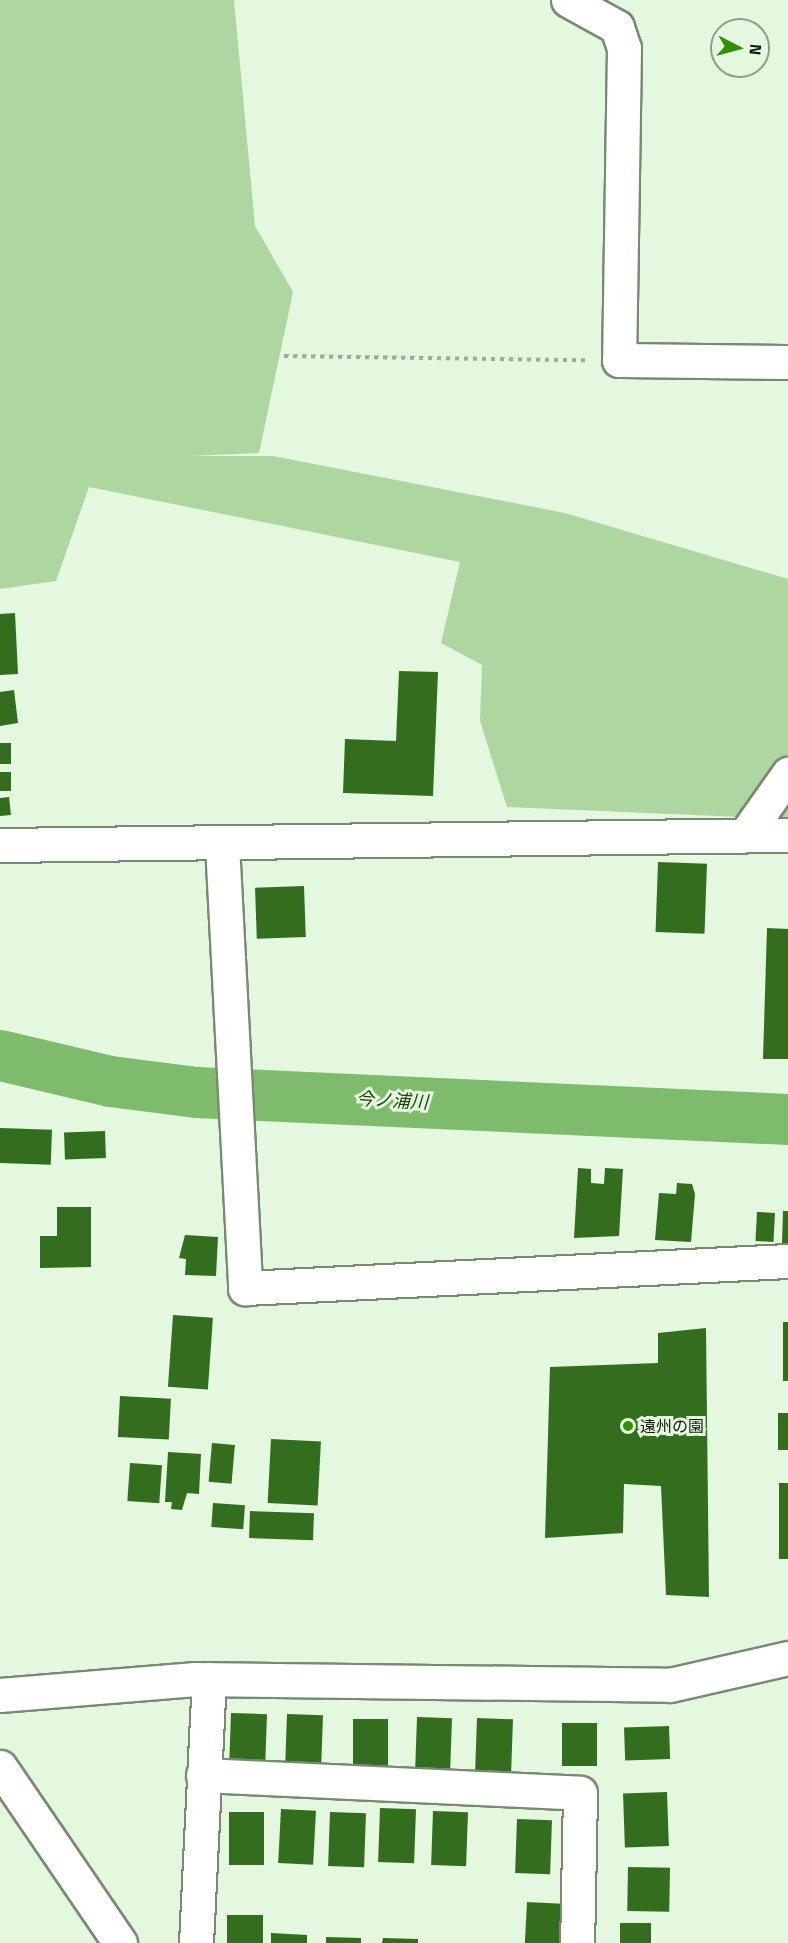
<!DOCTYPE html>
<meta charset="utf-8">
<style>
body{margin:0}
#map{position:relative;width:788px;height:1943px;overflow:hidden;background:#e4f7df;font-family:"Titillium Web","Noto Sans JP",sans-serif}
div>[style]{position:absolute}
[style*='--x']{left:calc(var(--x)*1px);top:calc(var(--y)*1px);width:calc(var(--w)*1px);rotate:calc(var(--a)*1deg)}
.green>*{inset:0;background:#add6a0}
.river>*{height:51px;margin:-25.5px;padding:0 25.5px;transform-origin:25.5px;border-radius:25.5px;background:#7fbb6c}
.building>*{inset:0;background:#336d1e;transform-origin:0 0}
.path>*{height:4px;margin-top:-2px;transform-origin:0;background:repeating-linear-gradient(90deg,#9ead9a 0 4.5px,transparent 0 9px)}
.roads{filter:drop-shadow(2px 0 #798a74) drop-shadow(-2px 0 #798a74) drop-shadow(0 2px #798a74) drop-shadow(0 -2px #798a74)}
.street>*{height:33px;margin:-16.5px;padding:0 16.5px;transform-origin:16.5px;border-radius:16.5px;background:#fff}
.secondary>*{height:33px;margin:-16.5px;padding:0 16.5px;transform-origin:16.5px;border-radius:16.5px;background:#fff}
.dots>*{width:16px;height:16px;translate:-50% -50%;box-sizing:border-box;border:3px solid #e4f7df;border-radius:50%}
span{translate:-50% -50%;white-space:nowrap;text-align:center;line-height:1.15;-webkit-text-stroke:6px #e4f7df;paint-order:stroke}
.poi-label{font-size:16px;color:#11180f}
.left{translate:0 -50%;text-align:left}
.water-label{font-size:18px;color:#194008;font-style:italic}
.north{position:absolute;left:710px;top:18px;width:60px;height:60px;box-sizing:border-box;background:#e4f7df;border:2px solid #909e8c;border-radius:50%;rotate:96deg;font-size:16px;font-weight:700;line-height:24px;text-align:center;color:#11180f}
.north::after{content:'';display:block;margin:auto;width:21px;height:27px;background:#358f00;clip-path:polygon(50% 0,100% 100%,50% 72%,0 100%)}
</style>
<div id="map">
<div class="green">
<i style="clip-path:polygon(0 0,234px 0,255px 226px,293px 292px,259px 453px,189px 456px,273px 456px,565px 513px,788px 579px,788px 819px,507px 807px,480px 721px,482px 665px,441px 643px,460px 562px,89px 487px,56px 581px,0 589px)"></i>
</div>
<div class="river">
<i style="--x:0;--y:1055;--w:113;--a:13.3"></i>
<i style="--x:110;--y:1081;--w:87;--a:7.3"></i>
<i style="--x:196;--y:1092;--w:593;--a:2.61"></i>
</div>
<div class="building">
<i style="clip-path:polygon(15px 613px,18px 674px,0 675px,0 614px)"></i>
<i style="clip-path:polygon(399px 671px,438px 672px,433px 796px,343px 793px,345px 739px,396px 741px)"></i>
<i style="clip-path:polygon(14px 690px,18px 723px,0 726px,0 692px)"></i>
<i style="left:0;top:743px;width:11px;height:21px"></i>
<i style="left:0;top:772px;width:11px;height:19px"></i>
<i style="clip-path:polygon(9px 797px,11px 815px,0 816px,0 798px)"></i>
<i style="left:658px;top:862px;width:49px;height:70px;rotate:2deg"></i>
<i style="left:304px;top:886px;width:51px;height:49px;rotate:88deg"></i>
<i style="clip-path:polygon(767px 928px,788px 929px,788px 1059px,763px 1059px)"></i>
<i style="left:0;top:1128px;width:52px;height:35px;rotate:2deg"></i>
<i style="left:105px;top:1131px;width:27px;height:41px;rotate:88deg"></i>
<i style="clip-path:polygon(578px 1168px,591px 1169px,591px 1183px,604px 1184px,605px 1168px,623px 1169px,619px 1236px,574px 1238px)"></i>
<i style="clip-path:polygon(677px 1183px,692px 1184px,695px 1194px,691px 1242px,655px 1240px,659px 1193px,676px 1194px)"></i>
<i style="clip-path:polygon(57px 1207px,91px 1207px,91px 1267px,40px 1268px,40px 1236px,57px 1236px)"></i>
<i style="clip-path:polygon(783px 1211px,788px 1211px,788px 1243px,782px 1243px)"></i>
<i style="left:757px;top:1212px;width:18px;height:29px;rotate:3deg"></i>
<i style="clip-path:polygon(185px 1235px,218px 1237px,216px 1276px,185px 1275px,186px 1259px,179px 1258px)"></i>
<i style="left:173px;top:1315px;width:40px;height:72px;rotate:4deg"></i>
<i style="left:783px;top:1322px;width:5px;height:59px"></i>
<i style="clip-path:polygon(706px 1328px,709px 1597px,666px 1595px,661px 1486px,624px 1484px,623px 1533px,545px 1538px,550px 1367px,658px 1363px,658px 1333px)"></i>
<i style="left:120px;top:1396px;width:51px;height:41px;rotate:3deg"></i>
<i style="left:778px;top:1413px;width:10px;height:37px"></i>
<i style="left:271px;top:1439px;width:50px;height:64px;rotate:3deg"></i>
<i style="left:212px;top:1443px;width:23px;height:39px;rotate:5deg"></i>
<i style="clip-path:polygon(168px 1452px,201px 1454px,199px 1494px,187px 1493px,182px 1510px,171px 1509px,172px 1502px,165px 1502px)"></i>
<i style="left:130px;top:1463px;width:32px;height:38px;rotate:4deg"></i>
<i style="left:779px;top:1483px;width:9px;height:76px"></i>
<i style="left:213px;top:1503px;width:32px;height:24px;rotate:4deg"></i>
<i style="left:250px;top:1511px;width:64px;height:27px;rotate:2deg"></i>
<i style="left:231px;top:1713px;width:36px;height:54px;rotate:2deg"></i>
<i style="left:287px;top:1714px;width:36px;height:53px;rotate:2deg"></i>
<i style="left:417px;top:1717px;width:35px;height:54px;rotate:2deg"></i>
<i style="left:477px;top:1718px;width:36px;height:54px;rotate:2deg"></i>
<i style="left:353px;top:1719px;width:35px;height:53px"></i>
<i style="left:562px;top:1723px;width:35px;height:43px"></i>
<i style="left:669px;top:1726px;width:33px;height:45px;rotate:88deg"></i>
<i style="left:667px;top:1792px;width:54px;height:44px;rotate:88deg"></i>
<i style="left:380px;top:1808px;width:36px;height:54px;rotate:2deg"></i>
<i style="left:281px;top:1809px;width:35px;height:54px;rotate:3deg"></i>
<i style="left:433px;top:1811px;width:35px;height:54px;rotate:2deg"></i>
<i style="left:229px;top:1812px;width:35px;height:53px"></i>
<i style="left:330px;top:1812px;width:36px;height:54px;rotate:2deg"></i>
<i style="left:517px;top:1819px;width:35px;height:54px;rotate:2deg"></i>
<i style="left:628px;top:1867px;width:42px;height:44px;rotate:1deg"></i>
<i style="left:527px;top:1902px;width:35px;height:41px;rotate:3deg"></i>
<i style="left:227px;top:1915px;width:36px;height:28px"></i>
<i style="left:620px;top:1923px;width:31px;height:20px"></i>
<i style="clip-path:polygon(271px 1933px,307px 1935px,307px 1943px,271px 1943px)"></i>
<i style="clip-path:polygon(326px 1937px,361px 1938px,361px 1943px,326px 1943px)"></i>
<i style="clip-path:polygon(383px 1938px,418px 1939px,418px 1943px,382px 1943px)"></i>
</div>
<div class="path">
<i style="--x:284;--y:356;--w:304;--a:0.8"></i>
</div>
<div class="roads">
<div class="street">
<i style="--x:568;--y:0;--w:56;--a:28.9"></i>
<i style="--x:617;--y:27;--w:22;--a:72"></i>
<i style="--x:624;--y:48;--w:312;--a:90.9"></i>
<i style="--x:619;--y:360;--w:169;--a:0.7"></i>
<i style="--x:745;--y:835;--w:75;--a:-54.8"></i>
<i style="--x:222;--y:844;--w:445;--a:87"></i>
<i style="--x:245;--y:1288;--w:544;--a:-2.85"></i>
<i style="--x:0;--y:1695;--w:196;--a:-4.7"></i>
<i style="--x:195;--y:1679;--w:475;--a:0.7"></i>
<i style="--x:670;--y:1685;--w:121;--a:-12.9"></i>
<i style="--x:203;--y:1775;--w:377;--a:2.7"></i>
<i style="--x:580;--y:1793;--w:150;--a:91.1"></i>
<i style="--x:196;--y:1943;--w:264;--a:-87.2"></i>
</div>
<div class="secondary">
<i style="--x:0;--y:845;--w:788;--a:-0.73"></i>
<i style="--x:0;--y:1767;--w:213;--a:55.7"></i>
</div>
</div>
<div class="dots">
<i style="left:628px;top:1426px;background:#358f00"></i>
</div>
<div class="poi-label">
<span class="left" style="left:640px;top:1426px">遠州の園</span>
</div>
<div class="water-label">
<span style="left:392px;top:1101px;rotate:3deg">今ノ浦川</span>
</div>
<div class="north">N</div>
</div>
